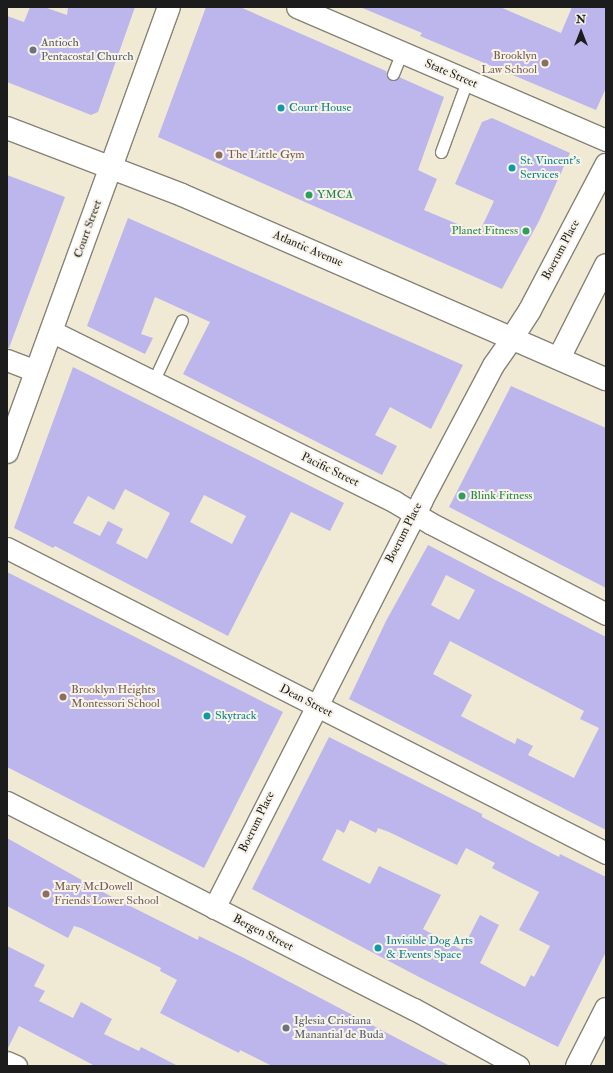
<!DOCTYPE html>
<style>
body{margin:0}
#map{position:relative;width:613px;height:1073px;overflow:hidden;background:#f0ead4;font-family:"IM FELL Double Pica",serif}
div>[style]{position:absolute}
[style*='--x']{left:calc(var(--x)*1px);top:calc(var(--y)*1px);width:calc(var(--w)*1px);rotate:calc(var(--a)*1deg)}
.building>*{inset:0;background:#bdb6ec}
.roads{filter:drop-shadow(1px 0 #868378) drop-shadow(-1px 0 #868378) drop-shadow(0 1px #868378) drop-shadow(0 -1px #868378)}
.service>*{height:11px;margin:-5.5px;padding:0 5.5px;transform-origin:5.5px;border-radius:5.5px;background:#fff}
.minor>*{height:21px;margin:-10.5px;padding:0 10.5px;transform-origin:10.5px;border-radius:10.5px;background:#fff}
.tertiary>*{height:22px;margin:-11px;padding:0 11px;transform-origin:11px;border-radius:11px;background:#fff}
.secondary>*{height:22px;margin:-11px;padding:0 11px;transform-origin:11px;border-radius:11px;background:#fff}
.primary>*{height:22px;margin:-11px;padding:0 11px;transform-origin:11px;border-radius:11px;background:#fff}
.dots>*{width:11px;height:11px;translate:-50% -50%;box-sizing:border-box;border:2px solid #f7f3e8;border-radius:50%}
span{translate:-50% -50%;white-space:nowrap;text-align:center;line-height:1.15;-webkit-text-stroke:4px #f7f3e8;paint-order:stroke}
.worship-label{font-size:12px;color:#5b616d}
.left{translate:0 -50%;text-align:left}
.education-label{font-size:12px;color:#785e54}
.right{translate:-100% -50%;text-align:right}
.street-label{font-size:12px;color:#1c1c1c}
.culture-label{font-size:12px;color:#0d838f}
.leisure-label{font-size:12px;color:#27864d}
.frame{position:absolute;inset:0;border:8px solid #1c1c1c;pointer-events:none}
.north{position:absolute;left:561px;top:12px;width:40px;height:40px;-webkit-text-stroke:3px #f7f3e8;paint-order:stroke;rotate:0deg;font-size:11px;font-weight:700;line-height:16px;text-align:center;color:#1c1c1c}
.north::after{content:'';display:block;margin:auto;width:14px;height:18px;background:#1c1c1c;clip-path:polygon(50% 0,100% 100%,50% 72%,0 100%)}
</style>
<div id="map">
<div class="building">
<i style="clip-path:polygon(30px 7px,44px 7px,67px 15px,68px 7px,135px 7px,98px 112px,91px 115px,7px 82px,7px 16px,24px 22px)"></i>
<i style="clip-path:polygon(206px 7px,240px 7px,386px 71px,390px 80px,399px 77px,444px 97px,418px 170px,437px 179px,424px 210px,479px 233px,494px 201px,455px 184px,482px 122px,492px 118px,570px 153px,539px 221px,502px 289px,158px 137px)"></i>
<i style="clip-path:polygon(360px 7px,500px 7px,561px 33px,572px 7px,606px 7px,606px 88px,596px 110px,420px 36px,422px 33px)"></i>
<i style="clip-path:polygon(7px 175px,65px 197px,9px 348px,7px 348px)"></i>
<i style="clip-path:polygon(128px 218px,463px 365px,431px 429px,390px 407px,375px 435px,397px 446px,382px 475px,183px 374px,210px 322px,155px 297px,141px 334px,153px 338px,145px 354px,87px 326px)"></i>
<i style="clip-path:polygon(evenodd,73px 367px,344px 503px,330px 531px,291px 512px,228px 636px,55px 546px,53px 548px,14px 528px,73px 367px,125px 489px,170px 513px,147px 559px,116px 543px,123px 529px,108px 521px,100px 536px,73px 523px,88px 496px,114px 510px,125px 489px,73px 367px,204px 495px,246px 516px,232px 544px,190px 522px,204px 495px)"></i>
<i style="clip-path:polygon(511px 386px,606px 428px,606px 588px,449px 507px)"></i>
<i style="clip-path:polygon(evenodd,428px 545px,606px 637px,606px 830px,349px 699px,386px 621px,428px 545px,446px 575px,475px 590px,459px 620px,431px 605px,446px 575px,428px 545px,450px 641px,584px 711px,580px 719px,599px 728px,574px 778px,528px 755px,533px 746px,517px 738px,515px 744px,461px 716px,472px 695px,433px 674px,450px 641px)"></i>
<i style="clip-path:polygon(7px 572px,283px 712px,204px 868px,7px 767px)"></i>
<i style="clip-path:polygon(evenodd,329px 737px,482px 814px,482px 817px,559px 857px,560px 854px,606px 877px,606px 952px,558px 1047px,419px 977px,252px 889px,329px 737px,350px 820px,376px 833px,378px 828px,389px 832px,457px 865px,466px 848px,495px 863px,492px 868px,539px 892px,519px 930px,550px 946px,534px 977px,531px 975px,525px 987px,480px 963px,499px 925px,480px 915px,462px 950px,423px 929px,441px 895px,379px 866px,370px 884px,322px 860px,337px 829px,344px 833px,350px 820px)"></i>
<i style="clip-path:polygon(7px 838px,112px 897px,198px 940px,199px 936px,242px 957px,450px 1066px,272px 1066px,240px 1050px,239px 1053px,201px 1034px,160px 1013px,177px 980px,160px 971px,161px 968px,81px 928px,74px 926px,68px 938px,7px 906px)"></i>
<i style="clip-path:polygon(7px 946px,45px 965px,34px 986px,45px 991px,39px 1001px,73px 1018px,81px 1002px,112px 1019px,104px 1034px,139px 1051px,141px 1047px,178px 1066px,95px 1066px,19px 1026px,7px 1050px)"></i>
</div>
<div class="roads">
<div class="service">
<i style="--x:393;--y:74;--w:24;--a:-68"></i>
<i style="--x:441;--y:152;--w:76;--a:-69.9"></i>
<i style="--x:153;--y:382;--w:68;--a:-64.9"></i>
</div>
<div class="minor">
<i style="--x:297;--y:7;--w:336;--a:23.3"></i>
<i style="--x:51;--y:331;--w:384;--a:26.4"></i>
<i style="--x:395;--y:502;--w:41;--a:31"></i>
<i style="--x:430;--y:523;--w:198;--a:27.3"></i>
<i style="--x:7;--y:360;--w:31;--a:21"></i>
<i style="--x:7;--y:548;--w:672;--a:26.98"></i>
<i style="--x:7;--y:802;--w:457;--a:27"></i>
<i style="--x:414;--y:1009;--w:119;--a:28.7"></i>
<i style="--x:214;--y:908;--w:457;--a:-63"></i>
<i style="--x:421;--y:501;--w:154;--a:-62.1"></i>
<i style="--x:493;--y:365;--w:33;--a:-55"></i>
<i style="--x:7;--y:1062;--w:10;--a:24"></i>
</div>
<div class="tertiary">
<i style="--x:7;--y:452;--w:303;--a:-70"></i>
<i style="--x:577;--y:1066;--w:64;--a:-63"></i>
</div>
<div class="secondary">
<i style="--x:111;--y:167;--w:170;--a:-70.1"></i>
</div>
<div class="primary">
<i style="--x:7;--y:128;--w:187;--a:20.9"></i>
<i style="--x:182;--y:195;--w:462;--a:23.5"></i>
<i style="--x:512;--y:338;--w:33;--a:-57"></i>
<i style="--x:530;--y:310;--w:164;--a:-62.3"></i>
<i style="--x:559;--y:358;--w:104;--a:-63.2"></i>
</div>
</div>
<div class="dots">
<i style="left:33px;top:50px;background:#6b7280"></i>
<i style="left:545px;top:63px;background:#8d6e63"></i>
<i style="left:281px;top:108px;background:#0f9aa8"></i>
<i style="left:219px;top:155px;background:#8d6e63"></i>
<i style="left:512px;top:168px;background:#0f9aa8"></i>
<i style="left:309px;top:195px;background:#2e9e5b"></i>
<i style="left:526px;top:231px;background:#2e9e5b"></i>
<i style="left:462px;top:496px;background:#2e9e5b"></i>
<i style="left:63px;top:697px;background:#8d6e63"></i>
<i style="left:207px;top:716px;background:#0f9aa8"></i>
<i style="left:46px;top:894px;background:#8d6e63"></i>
<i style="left:378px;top:948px;background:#0f9aa8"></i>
<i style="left:286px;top:1028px;background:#6b7280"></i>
</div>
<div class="worship-label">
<span class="left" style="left:41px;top:50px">Antioch<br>Pentacostal Church</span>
<span class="left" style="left:294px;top:1028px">Iglesia Cristiana<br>Manantial de Buda</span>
</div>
<div class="education-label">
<span class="right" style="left:537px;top:63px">Brooklyn<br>Law School</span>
<span class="left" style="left:227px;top:155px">The Little Gym</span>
<span class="left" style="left:71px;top:697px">Brooklyn Heights<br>Montessori School</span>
<span class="left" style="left:54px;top:894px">Mary McDowell<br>Friends Lower School</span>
</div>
<div class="street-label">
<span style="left:451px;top:74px;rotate:23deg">State Street</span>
<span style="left:88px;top:229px;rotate:-70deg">Court Street</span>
<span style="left:308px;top:249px;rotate:23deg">Atlantic Avenue</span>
<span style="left:561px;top:250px;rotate:-62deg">Boerum Place</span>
<span style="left:330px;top:470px;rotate:26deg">Pacific Street</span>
<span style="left:404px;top:533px;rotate:-63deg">Boerum Place</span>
<span style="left:306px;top:701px;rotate:27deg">Dean Street</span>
<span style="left:257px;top:822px;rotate:-64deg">Boerum Place</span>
<span style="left:263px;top:933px;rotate:27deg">Bergen Street</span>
</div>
<div class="culture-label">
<span class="left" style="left:289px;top:108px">Court House</span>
<span class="left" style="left:520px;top:168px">St. Vincent's<br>Services</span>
<span class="left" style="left:215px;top:716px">Skytrack</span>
<span class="left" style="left:386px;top:948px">Invisible Dog Arts<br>&amp; Events Space</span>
</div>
<div class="leisure-label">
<span class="left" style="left:317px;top:195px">YMCA</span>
<span class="right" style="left:518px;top:231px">Planet Fitness</span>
<span class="left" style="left:470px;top:496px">Blink Fitness</span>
</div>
<div class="frame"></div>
<div class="north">N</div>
</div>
